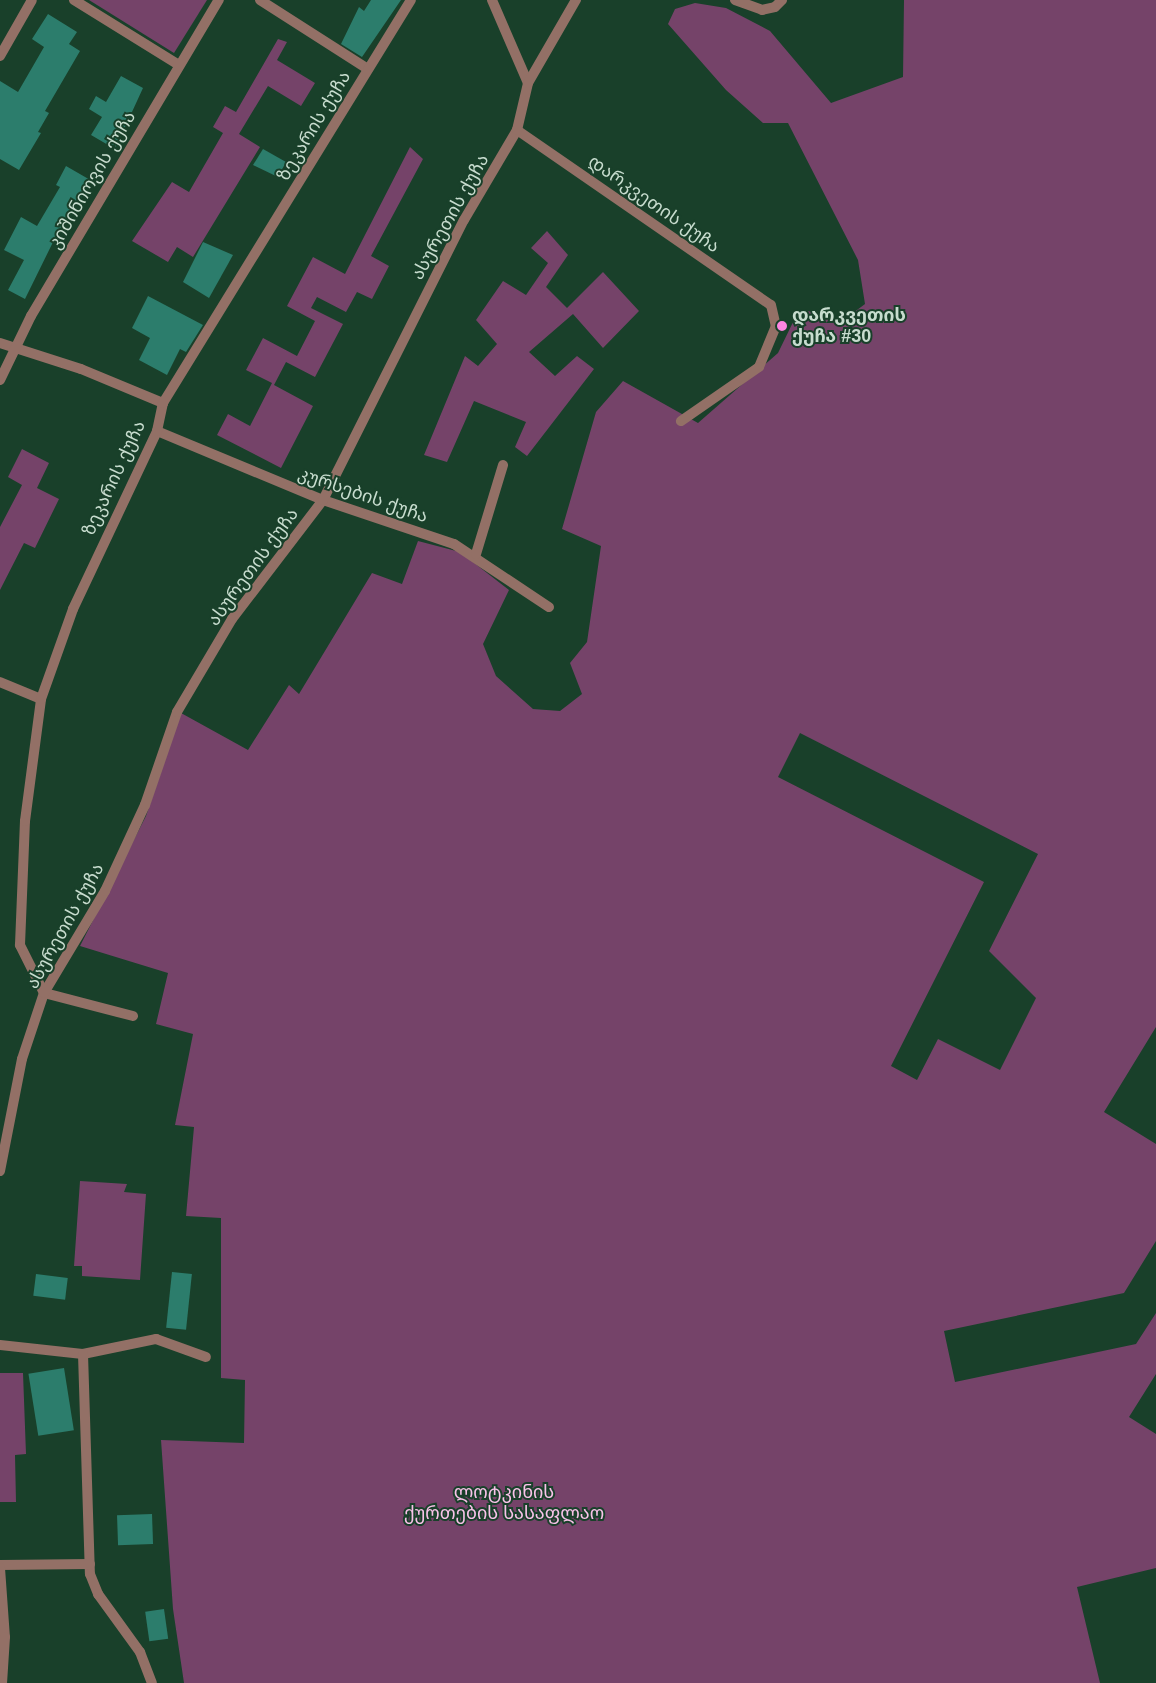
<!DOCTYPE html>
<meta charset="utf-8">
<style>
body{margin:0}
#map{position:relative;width:1156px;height:1683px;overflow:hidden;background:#19402a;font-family:Arial,"Noto Sans Georgian",sans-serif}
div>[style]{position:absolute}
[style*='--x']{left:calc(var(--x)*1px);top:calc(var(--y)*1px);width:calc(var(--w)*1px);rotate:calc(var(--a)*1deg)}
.green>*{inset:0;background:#754369}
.building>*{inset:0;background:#2c7d6c;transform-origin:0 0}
.street>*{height:10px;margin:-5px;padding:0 5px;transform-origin:5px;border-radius:5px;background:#937066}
.dots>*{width:14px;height:14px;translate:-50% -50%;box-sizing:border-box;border:2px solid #19402a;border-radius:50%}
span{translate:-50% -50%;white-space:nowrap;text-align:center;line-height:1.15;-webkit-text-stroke:4px #19402a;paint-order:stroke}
.street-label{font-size:18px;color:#c7dcce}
.poi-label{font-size:18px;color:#c7dcce;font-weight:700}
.left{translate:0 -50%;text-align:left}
.park-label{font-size:18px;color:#f9c2e9}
</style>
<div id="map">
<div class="green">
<i style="clip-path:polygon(89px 0,207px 0,174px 53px)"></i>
<i style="clip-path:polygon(evenodd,904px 0,1156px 0,1156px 1027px,1104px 1112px,1156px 1144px,1156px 1241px,1124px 1293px,944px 1331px,955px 1382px,1136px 1344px,1156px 1313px,1156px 1374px,1129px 1417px,1156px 1434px,1156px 1568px,1077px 1587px,1100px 1683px,184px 1683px,173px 1609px,161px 1440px,244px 1443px,245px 1380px,221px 1378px,221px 1218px,186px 1216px,194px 1127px,175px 1125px,193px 1034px,156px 1024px,168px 973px,80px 946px,146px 816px,181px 713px,248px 750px,289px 685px,299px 694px,372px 573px,402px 584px,418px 541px,460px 552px,509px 590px,483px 644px,496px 676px,533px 709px,560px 711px,582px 694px,570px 663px,587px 642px,601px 546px,562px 529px,596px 412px,623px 381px,698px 423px,778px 353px,796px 316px,808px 311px,841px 322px,865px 304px,858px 260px,788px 123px,763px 123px,726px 90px,668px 24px,675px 9px,695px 3px,726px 8px,770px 31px,831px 103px,903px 77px,904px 0,800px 733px,1038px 854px,989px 951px,1036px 998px,1000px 1070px,938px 1039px,917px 1080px,891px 1066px,984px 882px,778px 777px,800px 733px)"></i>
<i style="clip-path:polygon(278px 39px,287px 42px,277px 60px,315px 83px,301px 106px,268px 86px,239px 134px,260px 147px,193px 257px,177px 247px,168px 262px,132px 241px,172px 182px,189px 192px,223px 133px,213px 127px,225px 106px,236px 112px)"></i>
<i style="clip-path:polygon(410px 147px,423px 159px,371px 256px,389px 266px,372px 299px,357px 292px,346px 312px,317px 297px,311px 308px,343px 324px,315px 377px,286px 362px,274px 385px,313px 406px,281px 468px,217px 435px,228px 414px,250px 426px,272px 383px,246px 370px,263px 338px,297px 356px,315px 321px,287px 306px,313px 257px,345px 274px)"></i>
<i style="clip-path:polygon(547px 231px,568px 255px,546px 287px,567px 308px,603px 272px,639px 311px,603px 348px,573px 314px,529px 352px,555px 376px,577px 356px,594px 369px,527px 456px,515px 447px,526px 422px,474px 401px,447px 462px,424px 455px,465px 356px,478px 366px,497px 344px,476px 320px,503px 281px,526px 295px,548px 263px,531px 248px)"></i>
<i style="clip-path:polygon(22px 449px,49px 463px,37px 488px,59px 499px,35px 548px,24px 543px,0 590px,0 527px,22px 485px,8px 477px)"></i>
<i style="clip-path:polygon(80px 1181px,127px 1184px,124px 1192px,146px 1194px,140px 1280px,82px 1276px,82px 1266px,74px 1266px)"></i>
<i style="clip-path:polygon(0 1373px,23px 1373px,26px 1454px,15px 1455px,16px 1502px,0 1502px)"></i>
</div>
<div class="building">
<i style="clip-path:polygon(371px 0,401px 0,362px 57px,341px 44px,359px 7px,364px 11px)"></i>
<i style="clip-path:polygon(48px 14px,77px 32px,69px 44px,80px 51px,45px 111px,49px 113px,38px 132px,41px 133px,19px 170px,0 159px,0 81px,18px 92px,44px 47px,32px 39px)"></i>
<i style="clip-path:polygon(121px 76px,143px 88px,115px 149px,91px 135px,102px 117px,89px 109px,96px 96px,106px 102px)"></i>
<i style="clip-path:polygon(263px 149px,286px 162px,278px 177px,253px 165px)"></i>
<i style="clip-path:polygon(66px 166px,92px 181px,56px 236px,25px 299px,8px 290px,24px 260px,4px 250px,21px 217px,37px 226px,60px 187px,56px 185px)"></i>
<i style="clip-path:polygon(203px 242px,233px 255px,209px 298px,183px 282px)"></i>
<i style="clip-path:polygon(148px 296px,203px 325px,186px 352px,180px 349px,167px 375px,139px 360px,150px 338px,132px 328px)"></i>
<i style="left:172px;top:1272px;width:20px;height:56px;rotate:6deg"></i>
<i style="left:36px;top:1274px;width:32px;height:22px;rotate:7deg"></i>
<i style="left:64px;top:1368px;width:63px;height:36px;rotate:81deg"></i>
<i style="left:152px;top:1514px;width:30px;height:35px;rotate:88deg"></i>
<i style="left:164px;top:1609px;width:30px;height:19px;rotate:82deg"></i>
</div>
<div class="street">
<i style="--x:74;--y:0;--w:123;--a:31.8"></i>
<i style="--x:260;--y:0;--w:128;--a:32.6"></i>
<i style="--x:492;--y:0;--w:90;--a:66.6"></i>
<i style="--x:735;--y:0;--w:29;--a:20"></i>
<i style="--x:762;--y:10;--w:13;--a:-13"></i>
<i style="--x:775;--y:7;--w:10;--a:-45"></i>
<i style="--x:0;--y:56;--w:64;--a:-60.3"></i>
<i style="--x:517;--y:130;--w:308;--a:34.6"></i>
<i style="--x:771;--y:305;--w:22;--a:77"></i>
<i style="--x:776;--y:326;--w:44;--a:112.5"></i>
<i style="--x:759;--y:367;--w:95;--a:145.3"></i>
<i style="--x:0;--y:343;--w:85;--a:17.8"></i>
<i style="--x:81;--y:369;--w:89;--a:22.5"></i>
<i style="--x:0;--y:380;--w:71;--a:-64.2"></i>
<i style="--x:31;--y:316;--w:368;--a:-59.3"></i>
<i style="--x:157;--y:431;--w:180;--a:22.6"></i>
<i style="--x:323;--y:500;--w:138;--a:18.6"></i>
<i style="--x:454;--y:544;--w:114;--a:33.6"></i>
<i style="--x:476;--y:554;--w:93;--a:-73.1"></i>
<i style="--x:0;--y:682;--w:44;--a:22.5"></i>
<i style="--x:133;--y:1016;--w:92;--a:-165.5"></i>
<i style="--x:44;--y:993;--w:54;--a:-116.6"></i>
<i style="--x:20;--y:945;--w:124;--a:-87.7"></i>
<i style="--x:25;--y:821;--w:123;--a:-82.5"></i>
<i style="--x:41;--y:699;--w:96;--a:-70.4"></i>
<i style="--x:73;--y:609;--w:197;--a:-64.7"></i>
<i style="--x:157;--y:431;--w:29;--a:-78"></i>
<i style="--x:163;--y:403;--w:473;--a:-58.4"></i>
<i style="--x:0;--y:1171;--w:114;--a:-78.9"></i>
<i style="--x:22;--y:1059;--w:70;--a:-71.6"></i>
<i style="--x:44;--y:993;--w:119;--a:-59.1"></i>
<i style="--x:105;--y:891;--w:95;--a:-65.1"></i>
<i style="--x:145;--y:805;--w:98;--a:-71"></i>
<i style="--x:177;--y:712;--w:108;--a:-59.4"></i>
<i style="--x:232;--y:619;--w:150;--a:-52.6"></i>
<i style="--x:323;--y:500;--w:313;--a:-63.3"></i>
<i style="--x:464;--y:220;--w:104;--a:-59.5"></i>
<i style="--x:517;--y:130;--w:48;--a:-76.8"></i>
<i style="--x:528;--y:83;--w:96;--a:-60"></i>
<i style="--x:0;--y:1345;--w:83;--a:6.2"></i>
<i style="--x:83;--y:1354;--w:75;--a:-11.6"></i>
<i style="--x:156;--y:1339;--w:53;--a:19.8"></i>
<i style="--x:83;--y:1354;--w:220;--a:88.2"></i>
<i style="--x:90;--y:1574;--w:22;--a:68"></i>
<i style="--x:98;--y:1594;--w:72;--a:54.1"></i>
<i style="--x:140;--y:1652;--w:33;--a:69"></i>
<i style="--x:0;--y:1565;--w:90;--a:-0.6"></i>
<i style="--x:0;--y:1568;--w:69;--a:85.9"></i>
<i style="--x:5;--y:1637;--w:46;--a:93.7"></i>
</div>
<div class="dots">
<i style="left:782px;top:326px;background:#fd86e1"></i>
</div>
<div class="street-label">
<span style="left:314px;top:126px;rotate:-59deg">ზეკარის ქუჩა</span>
<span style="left:92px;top:180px;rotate:-60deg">კიშინიოვის ქუჩა</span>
<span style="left:654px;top:204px;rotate:35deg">დარკვეთის ქუჩა</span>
<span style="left:450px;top:217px;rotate:-61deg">ასურეთის ქუჩა</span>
<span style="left:114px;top:478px;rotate:-65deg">ზეკარის ქუჩა</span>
<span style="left:363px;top:495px;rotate:19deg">კურსების ქუჩა</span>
<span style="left:253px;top:567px;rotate:-54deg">ასურეთის ქუჩა</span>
<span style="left:65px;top:926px;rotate:-61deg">ასურეთის ქუჩა</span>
</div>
<div class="poi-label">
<span class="left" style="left:792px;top:326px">დარკვეთის<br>ქუჩა #30</span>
</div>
<div class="park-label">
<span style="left:504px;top:1503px">ლოტკინის<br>ქურთების სასაფლაო</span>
</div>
</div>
